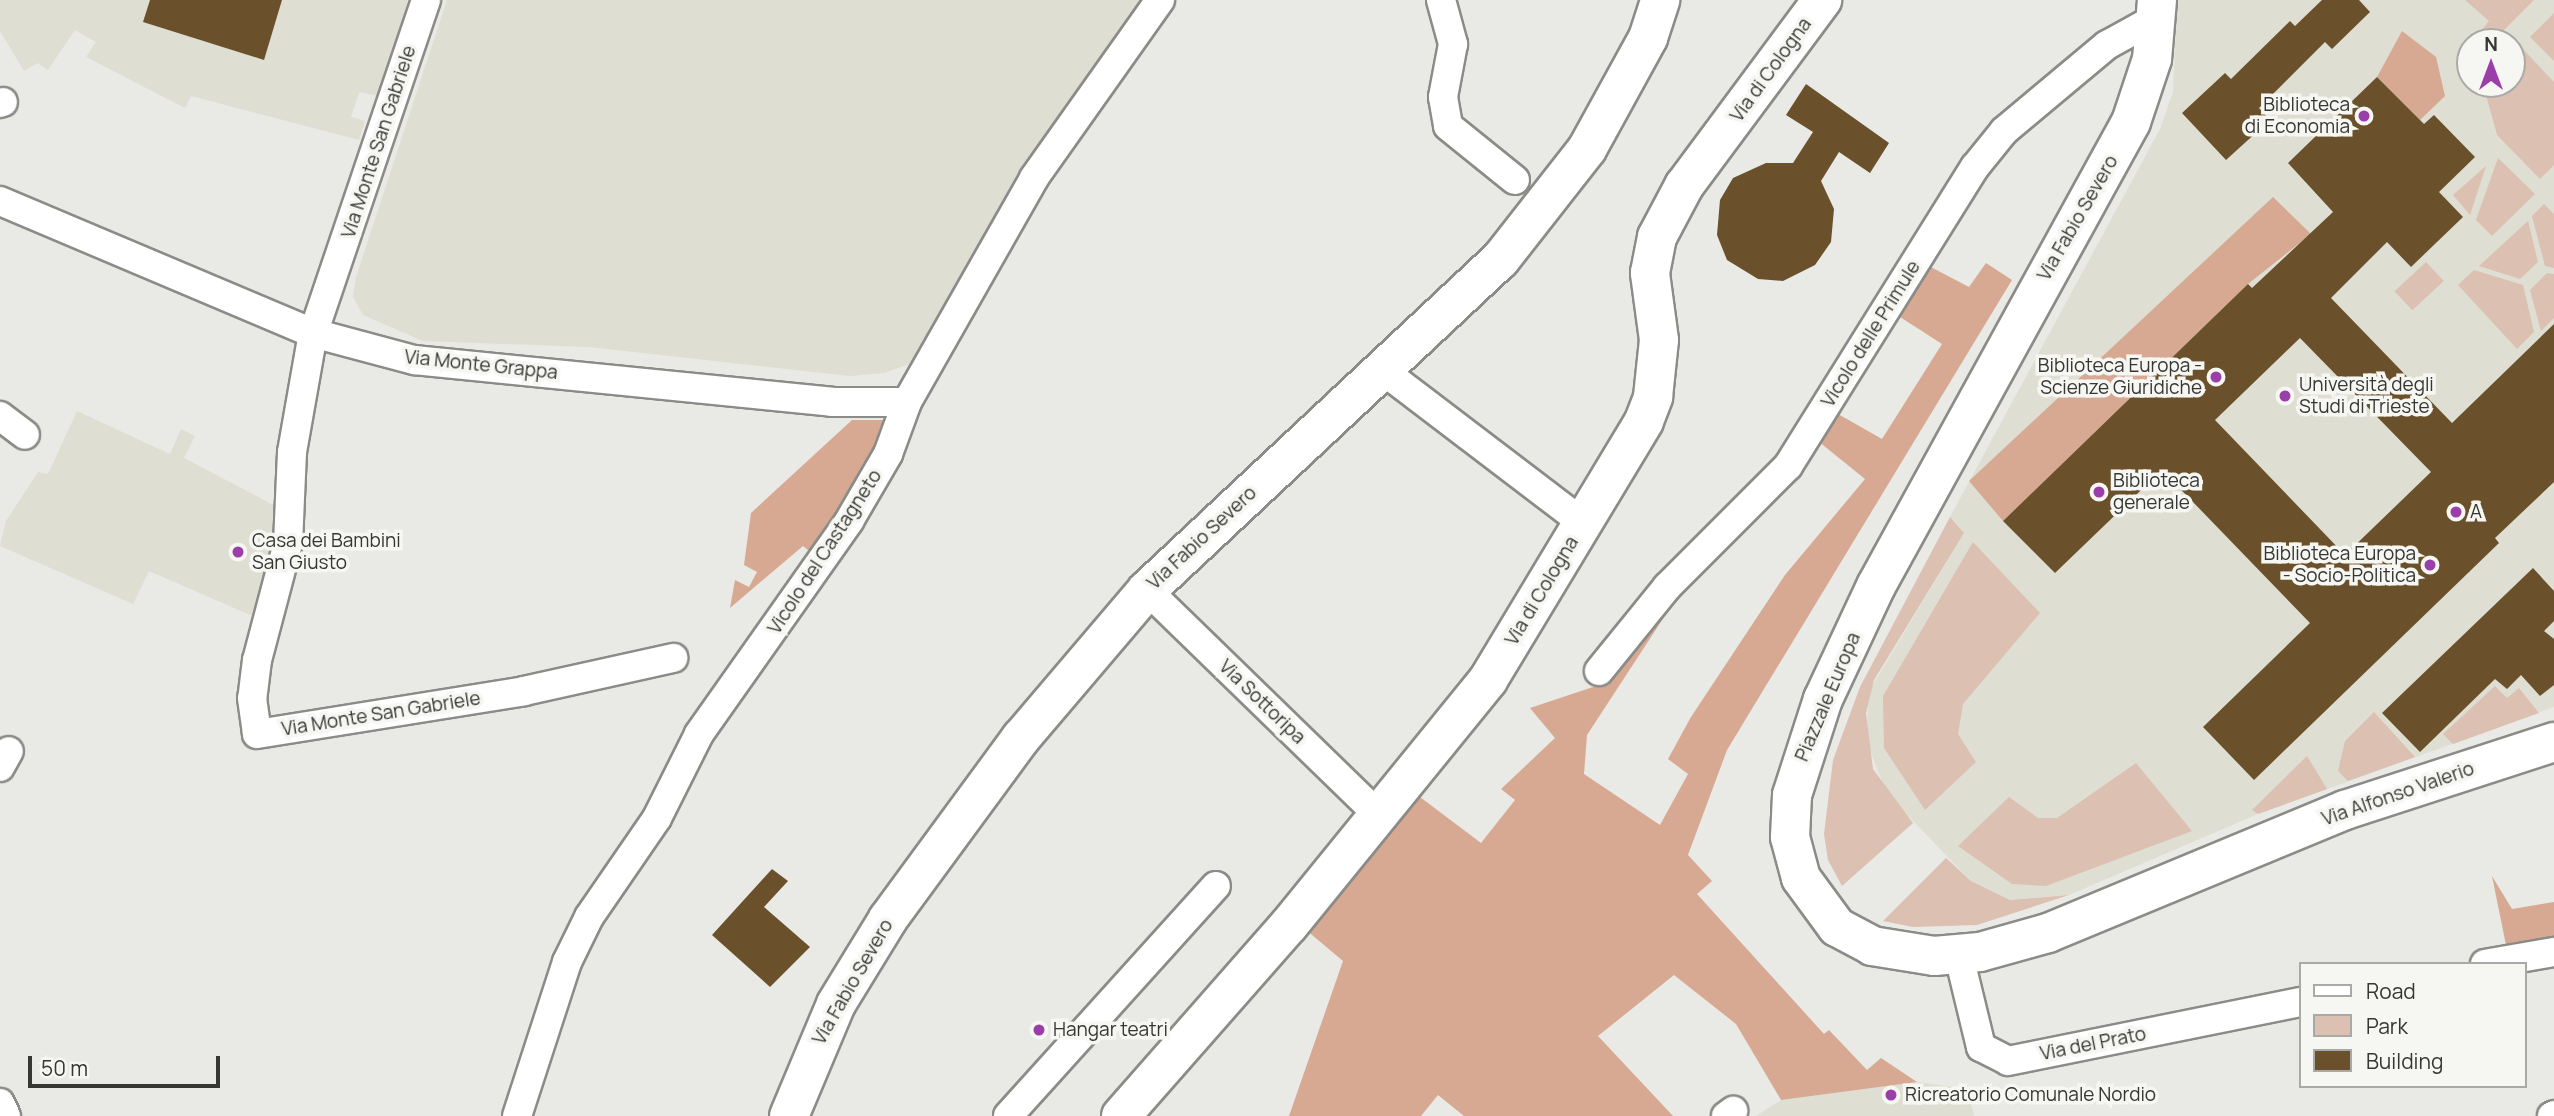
<!DOCTYPE html>
<meta charset="utf-8">
<style>
body{margin:0}
#map{position:relative;width:2554px;height:1116px;overflow:hidden;background:#e9e9e5;font-family:Manrope,sans-serif}
div>[style]{position:absolute}
[style*='--x']{left:calc(var(--x)*1px);top:calc(var(--y)*1px);width:calc(var(--w)*1px);rotate:calc(var(--a)*1deg)}
.built>*{inset:0;background:#dfded3}
.green>*{inset:0;background:#dcc0b1;transform-origin:0 0}
.forest>*{inset:0;background:#d7a992}
.building>*{inset:0;background:#6a512b}
.roads{filter:drop-shadow(2px 0 #8b8b87) drop-shadow(-2px 0 #8b8b87) drop-shadow(0 2px #8b8b87) drop-shadow(0 -2px #8b8b87)}
.street>*{height:28px;margin:-14px;padding:0 14px;transform-origin:14px;border-radius:14px;background:#fff}
.secondary>*{height:38px;margin:-19px;padding:0 19px;transform-origin:19px;border-radius:19px;background:#fff}
.primary>*{height:38px;margin:-19px;padding:0 19px;transform-origin:19px;border-radius:19px;background:#fff}
.dots>*{width:19px;height:19px;translate:-50% -50%;box-sizing:border-box;border:4px solid #f6f6f2;border-radius:50%}
span{translate:-50% -50%;white-space:nowrap;text-align:center;line-height:1.15;-webkit-text-stroke:7px #f6f6f2;paint-order:stroke}
.street-label{font-size:19px;color:#363634}
.poi-label{font-size:19px;color:#363634}
.right{translate:-100% -50%;text-align:right}
.left{translate:0 -50%;text-align:left}
.legend{position:absolute;left:2299px;top:962px;width:228px;height:126px;box-sizing:border-box;background:#f6f6f2;border:2px solid #a9a9a6;margin:0;padding:9px 12px;list-style:none;font-size:21px;color:#363634}
.legend li{display:flex;align-items:center;gap:14px;height:35px}
.legend b{width:35px;border:2px solid #a9a9a6}
.north{position:absolute;left:2456px;top:28px;width:70px;height:70px;box-sizing:border-box;background:#f6f6f2;border:2px solid #a9a9a6;border-radius:50%;rotate:0deg;font-size:19px;font-weight:700;line-height:28px;text-align:center;color:#363634}
.north::after{content:'';display:block;margin:auto;width:24px;height:32px;background:#9a3fa9;clip-path:polygon(50% 0,100% 100%,50% 72%,0 100%)}
.scale{position:absolute;left:28px;top:1056px;width:192px;height:32px;box-sizing:border-box;border:4px solid #363634;border-top:0;padding-left:9px;font-size:21px;line-height:24px;white-space:nowrap;color:#363634;-webkit-text-stroke:5px #f6f6f2;paint-order:stroke}
</style>
<div id="map">
<div class="built">
<i style="clip-path:polygon(0 0,408px 0,378px 96px,359px 92px,351px 117px,365px 121px,359px 140px,191px 96px,185px 108px,86px 57px,96px 42px,75px 30px,48px 70px,38px 63px,24px 71px,0 31px)"></i>
<i style="clip-path:polygon(447px 0,1146px 0,1007px 196px,912px 363px,884px 373px,850px 376px,589px 347px,423px 341px,363px 315px,353px 297px,356px 277px)"></i>
<i style="clip-path:polygon(evenodd,2177px 0,2554px 0,2554px 707px,2258px 814px,2069px 895px,2010px 900px,1971px 881px,1887px 794px,1866px 740px,1869px 691px,1964px 533px,1950px 517px,2160px 129px,2173px 92px,2177px 0,2470px 42px,2512px 42px,2512px 84px,2470px 84px,2470px 42px)"></i>
<i style="clip-path:polygon(77px 411px,170px 454px,181px 429px,195px 436px,184px 458px,281px 509px,257px 618px,149px 571px,133px 604px,0 546px,6px 521px,38px 472px,48px 474px)"></i>
<i style="clip-path:polygon(1917px 1082px,1968px 1089px,1974px 1116px,1756px 1116px,1781px 1100px)"></i>
</div>
<div class="green">
<i style="clip-path:polygon(2465px 0,2534px 0,2492px 42px,2472px 42px,2489px 21px)"></i>
<i style="clip-path:polygon(2554px 13px,2554px 61px,2530px 37px)"></i>
<i style="clip-path:polygon(2519px 45px,2554px 82px,2554px 165px,2540px 179px,2497px 135px,2483px 84px,2512px 84px,2512px 52px)"></i>
<i style="clip-path:polygon(2498px 158px,2535px 194px,2492px 236px,2476px 220px)"></i>
<i style="clip-path:polygon(2486px 166px,2470px 215px,2453px 195px)"></i>
<i style="clip-path:polygon(2544px 204px,2554px 214px,2554px 268px,2545px 266px,2532px 216px)"></i>
<i style="clip-path:polygon(2528px 221px,2538px 262px,2520px 279px,2479px 266px)"></i>
<i style="left:2426px;top:262px;width:26px;height:43px;rotate:47deg"></i>
<i style="clip-path:polygon(2474px 270px,2523px 285px,2534px 332px,2517px 349px,2458px 285px)"></i>
<i style="clip-path:polygon(2547px 273px,2554px 274px,2554px 318px,2541px 331px,2530px 290px)"></i>
<i style="clip-path:polygon(1950px 517px,1964px 533px,1874px 680px,1866px 713px,1873px 769px,1913px 823px,1842px 886px,1828px 860px,1824px 834px,1833px 760px,1860px 687px)"></i>
<i style="clip-path:polygon(1973px 542px,2040px 613px,1963px 704px,1958px 734px,1976px 762px,1925px 810px,1884px 748px,1883px 696px)"></i>
<i style="clip-path:polygon(2495px 686px,2507px 698px,2519px 688px,2539px 713px,2453px 744px,2443px 734px)"></i>
<i style="clip-path:polygon(2374px 712px,2415px 757px,2348px 781px,2338px 771px,2345px 741px)"></i>
<i style="clip-path:polygon(2307px 756px,2327px 789px,2258px 814px,2252px 810px)"></i>
<i style="clip-path:polygon(2136px 763px,2192px 831px,2046px 886px,2012px 884px,1958px 846px,2009px 797px,2038px 818px,2057px 818px)"></i>
<i style="clip-path:polygon(1946px 858px,1971px 881px,2010px 900px,2069px 895px,1977px 925px,1913px 927px,1883px 921px)"></i>
</div>
<div class="forest">
<i style="clip-path:polygon(2402px 31px,2436px 57px,2445px 96px,2420px 120px,2377px 77px)"></i>
<i style="clip-path:polygon(2273px 197px,2311px 234px,2248px 284px,2003px 521px,1969px 481px)"></i>
<i style="clip-path:polygon(1986px 263px,2012px 280px,1727px 750px,1688px 855px,1712px 881px,1697px 894px,1824px 1034px,1829px 1030px,1867px 1070px,1881px 1058px,1917px 1082px,1781px 1100px,1736px 1024px,1674px 975px,1598px 1036px,1673px 1116px,1464px 1116px,1438px 1095px,1421px 1116px,1289px 1116px,1343px 961px,1305px 929px,1420px 797px,1481px 843px,1515px 800px,1501px 789px,1555px 738px,1530px 708px,1602px 684px,1683px 588px,1587px 735px,1584px 774px,1660px 825px,1688px 774px,1668px 759px,1691px 717px,1785px 575px,1865px 479px,1818px 441px,1838px 414px,1882px 439px,1942px 344px,1897px 315px,1927px 265px,1969px 287px)"></i>
<i style="clip-path:polygon(852px 420px,889px 420px,868px 470px,818px 558px,803px 546px,730px 608px,735px 580px,749px 587px,757px 572px,744px 565px,751px 513px)"></i>
<i style="clip-path:polygon(2492px 876px,2512px 909px,2554px 902px,2554px 939px,2507px 950px)"></i>
</div>
<div class="building">
<i style="clip-path:polygon(150px 0,282px 0,264px 60px,143px 22px)"></i>
<i style="clip-path:polygon(2322px 0,2359px 0,2370px 12px,2332px 49px,2325px 42px,2259px 108px,2270px 120px,2226px 160px,2182px 113px,2225px 73px,2231px 79px,2290px 21px,2295px 26px)"></i>
<i style="clip-path:polygon(evenodd,2377px 77px,2424px 124px,2434px 115px,2475px 157px,2439px 192px,2463px 217px,2411px 267px,2387px 242px,2331px 298px,2452px 423px,2554px 324px,2554px 482px,2495px 538px,2499px 543px,2254px 780px,2203px 727px,2310px 623px,2162px 470px,2055px 573px,2003px 521px,2248px 284px,2252px 288px,2333px 212px,2288px 163px,2377px 77px,2300px 338px,2431px 472px,2345px 555px,2215px 420px,2300px 338px)"></i>
<i style="clip-path:polygon(1806px 84px,1889px 143px,1870px 173px,1839px 152px,1821px 181px,1834px 209px,1831px 242px,1815px 265px,1783px 281px,1758px 279px,1727px 260px,1717px 235px,1720px 200px,1733px 178px,1766px 163px,1793px 163px,1813px 132px,1786px 115px)"></i>
<i style="clip-path:polygon(2533px 568px,2554px 591px,2554px 621px,2544px 631px,2554px 639px,2554px 685px,2540px 696px,2521px 675px,2507px 689px,2495px 679px,2420px 752px,2382px 713px)"></i>
<i style="clip-path:polygon(772px 869px,788px 881px,764px 907px,810px 947px,770px 987px,712px 935px)"></i>
</div>
<div class="roads">
<div class="street">
<i style="--x:426;--y:0;--w:352;--a:108.7"></i>
<i style="--x:313;--y:333;--w:121;--a:100"></i>
<i style="--x:292;--y:452;--w:91;--a:92.5"></i>
<i style="--x:288;--y:543;--w:121;--a:104.8"></i>
<i style="--x:257;--y:660;--w:38;--a:97"></i>
<i style="--x:252;--y:698;--w:36;--a:82"></i>
<i style="--x:257;--y:734;--w:270;--a:-9.1"></i>
<i style="--x:524;--y:691;--w:153;--a:-12.5"></i>
<i style="--x:1441;--y:0;--w:46;--a:74.7"></i>
<i style="--x:1453;--y:44;--w:54;--a:100.7"></i>
<i style="--x:1443;--y:97;--w:29;--a:80"></i>
<i style="--x:1448;--y:126;--w:86;--a:38.9"></i>
<i style="--x:0;--y:103;--w:3;--a:-18"></i>
<i style="--x:0;--y:201;--w:340;--a:22.9"></i>
<i style="--x:313;--y:333;--w:105;--a:15"></i>
<i style="--x:414;--y:360;--w:420;--a:5.7"></i>
<i style="--x:832;--y:402;--w:75;--a:0"></i>
<i style="--x:1385;--y:372;--w:249;--a:37.3"></i>
<i style="--x:0;--y:416;--w:31;--a:37"></i>
<i style="--x:1147;--y:590;--w:321;--a:44.2"></i>
<i style="--x:1599;--y:671;--w:108;--a:-51"></i>
<i style="--x:1667;--y:587;--w:171;--a:-45"></i>
<i style="--x:1788;--y:466;--w:353;--a:-58"></i>
<i style="--x:1975;--y:167;--w:46;--a:-51.1"></i>
<i style="--x:2004;--y:131;--w:134;--a:-39.9"></i>
<i style="--x:2107;--y:45;--w:58;--a:-28.8"></i>
<i style="--x:0;--y:767;--w:18;--a:-61"></i>
<i style="--x:1959;--y:956;--w:94;--a:76.4"></i>
<i style="--x:1981;--y:1047;--w:30;--a:27"></i>
<i style="--x:2008;--y:1061;--w:298;--a:-11.4"></i>
<i style="--x:2485;--y:964;--w:70;--a:-9.9"></i>
<i style="--x:0;--y:1103;--w:14;--a:65"></i>
<i style="--x:517;--y:1116;--w:162;--a:-72"></i>
<i style="--x:567;--y:962;--w:50;--a:-63.9"></i>
<i style="--x:589;--y:917;--w:120;--a:-55.5"></i>
<i style="--x:657;--y:818;--w:94;--a:-63.4"></i>
<i style="--x:699;--y:734;--w:261;--a:-54.8"></i>
<i style="--x:849;--y:521;--w:78;--a:-59.8"></i>
<i style="--x:888;--y:454;--w:55;--a:-69.9"></i>
<i style="--x:907;--y:402;--w:257;--a:-60.4"></i>
<i style="--x:1034;--y:178;--w:218;--a:-54.7"></i>
<i style="--x:1008;--y:1116;--w:310;--a:-47.9"></i>
<i style="--x:1726;--y:1116;--w:9;--a:-36"></i>
<i style="--x:2552;--y:1116;--w:2;--a:-27"></i>
</div>
<div class="secondary">
<i style="--x:1121;--y:1116;--w:254;--a:-48.7"></i>
<i style="--x:1289;--y:925;--w:316;--a:-50.9"></i>
<i style="--x:1488;--y:680;--w:302;--a:-58.9"></i>
<i style="--x:1644;--y:421;--w:26;--a:-69"></i>
<i style="--x:1653;--y:397;--w:57;--a:-84"></i>
<i style="--x:1659;--y:340;--w:68;--a:-97.7"></i>
<i style="--x:1650;--y:273;--w:37;--a:-79"></i>
<i style="--x:1657;--y:237;--w:58;--a:-62.1"></i>
<i style="--x:1684;--y:186;--w:232;--a:-53.4"></i>
</div>
<div class="primary">
<i style="--x:2157;--y:0;--w:59;--a:94.8"></i>
<i style="--x:2152;--y:59;--w:66;--a:108.4"></i>
<i style="--x:2131;--y:122;--w:529;--a:118.79"></i>
<i style="--x:1876;--y:586;--w:125;--a:115.1"></i>
<i style="--x:1823;--y:699;--w:101;--a:107.9"></i>
<i style="--x:1792;--y:795;--w:42;--a:92.7"></i>
<i style="--x:1790;--y:837;--w:42;--a:75"></i>
<i style="--x:1801;--y:878;--w:61;--a:53.7"></i>
<i style="--x:1837;--y:927;--w:40;--a:28"></i>
<i style="--x:1872;--y:946;--w:63;--a:9.2"></i>
<i style="--x:1934;--y:956;--w:46;--a:-5"></i>
<i style="--x:1980;--y:952;--w:71;--a:-15.6"></i>
<i style="--x:2048;--y:933;--w:321;--a:-22.5"></i>
<i style="--x:2345;--y:810;--w:220;--a:-18"></i>
<i style="--x:789;--y:1116;--w:121;--a:-67.2"></i>
<i style="--x:836;--y:1004;--w:100;--a:-58.5"></i>
<i style="--x:888;--y:919;--w:225;--a:-53.7"></i>
<i style="--x:1021;--y:738;--w:194;--a:-49.6"></i>
<i style="--x:1147;--y:590;--w:483;--a:-43.1"></i>
<i style="--x:1500;--y:260;--w:141;--a:-51.9"></i>
<i style="--x:1587;--y:149;--w:127;--a:-61.2"></i>
<i style="--x:1648;--y:38;--w:40;--a:-72"></i>
</div>
</div>
<div class="dots">
<i style="left:2364px;top:116px;background:#9a3fa9"></i>
<i style="left:2216px;top:377px;background:#9a3fa9"></i>
<i style="left:2285px;top:396px;background:#9a3fa9"></i>
<i style="left:2099px;top:492px;background:#9a3fa9"></i>
<i style="left:2456px;top:512px;background:#9a3fa9"></i>
<i style="left:238px;top:552px;background:#9a3fa9"></i>
<i style="left:2430px;top:565px;background:#9a3fa9"></i>
<i style="left:1039px;top:1030px;background:#9a3fa9"></i>
<i style="left:1891px;top:1095px;background:#9a3fa9"></i>
</div>
<div class="street-label">
<span style="left:1771px;top:70px;rotate:-54deg">Via di Cologna</span>
<span style="left:379px;top:142px;rotate:-72deg">Via Monte San Gabriele</span>
<span style="left:2078px;top:218px;rotate:-60deg">Via Fabio Severo</span>
<span style="left:1871px;top:334px;rotate:-58deg">Vicolo delle Primule</span>
<span style="left:481px;top:365px;rotate:6deg">Via Monte Grappa</span>
<span style="left:1202px;top:538px;rotate:-43deg">Via Fabio Severo</span>
<span style="left:825px;top:552px;rotate:-57deg">Vicolo del Castagneto</span>
<span style="left:1542px;top:591px;rotate:-59deg">Via di Cologna</span>
<span style="left:1828px;top:697px;rotate:-67deg">Piazzale Europa</span>
<span style="left:1262px;top:702px;rotate:44deg">Via Sottoripa</span>
<span style="left:381px;top:714px;rotate:-9deg">Via Monte San Gabriele</span>
<span style="left:2398px;top:794px;rotate:-19deg">Via Alfonso Valerio</span>
<span style="left:853px;top:982px;rotate:-60deg">Via Fabio Severo</span>
<span style="left:2093px;top:1044px;rotate:-11deg">Via del Prato</span>
</div>
<div class="poi-label">
<span class="right" style="left:2350px;top:116px">Biblioteca<br>di Economia</span>
<span class="right" style="left:2202px;top:377px">Biblioteca Europa -<br>Scienze Giuridiche</span>
<span class="left" style="left:2299px;top:396px">Università degli<br>Studi di Trieste</span>
<span class="left" style="left:2113px;top:492px">Biblioteca<br>generale</span>
<span class="left" style="left:2470px;top:512px">A</span>
<span class="left" style="left:252px;top:552px">Casa dei Bambini<br>San Giusto</span>
<span class="right" style="left:2416px;top:565px">Biblioteca Europa<br>- Socio-Politica</span>
<span class="left" style="left:1053px;top:1030px">Hangar teatri</span>
<span class="left" style="left:1905px;top:1095px">Ricreatorio Comunale Nordio</span>
</div>
<ul class="legend">
<li><b style="height:9px;background:#fff"></b>Road</li>
<li><b style="height:19px;background:#dcc0b1"></b>Park</li>
<li><b style="height:19px;background:#6a512b"></b>Building</li>
</ul>
<div class="north">N</div>
<div class="scale">50 m</div>
</div>
